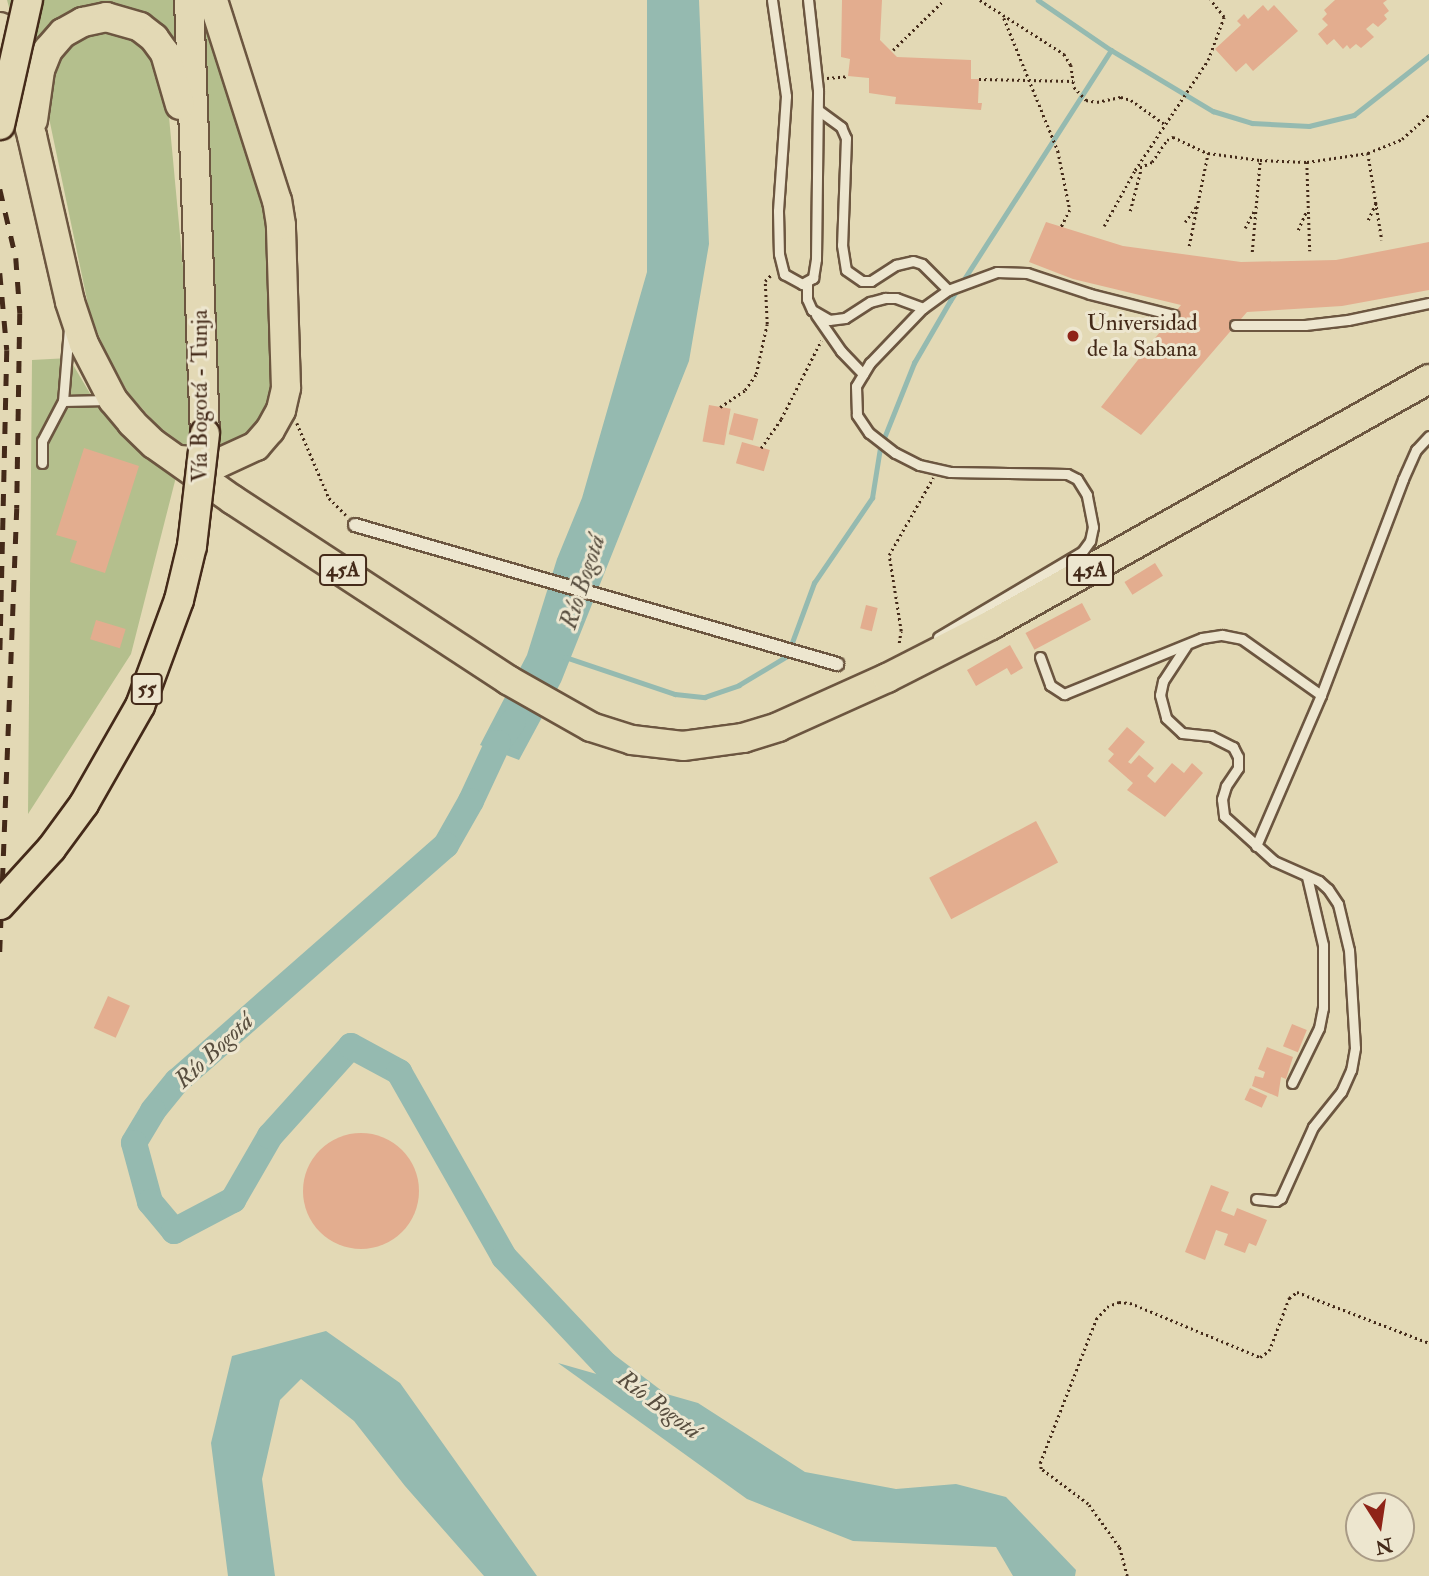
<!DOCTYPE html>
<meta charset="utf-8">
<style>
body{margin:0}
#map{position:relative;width:1429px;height:1576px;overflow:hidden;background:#e3d9b5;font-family:"IM FELL Double Pica",serif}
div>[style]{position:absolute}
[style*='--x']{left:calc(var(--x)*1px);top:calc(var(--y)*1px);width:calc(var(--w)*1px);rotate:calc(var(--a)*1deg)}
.green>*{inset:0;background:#b4bf8d}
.water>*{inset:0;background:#95bab0}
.stream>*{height:4.5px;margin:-2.25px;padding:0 2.25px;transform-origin:2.25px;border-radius:2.25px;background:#95bab0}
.river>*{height:26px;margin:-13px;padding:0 13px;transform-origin:13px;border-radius:13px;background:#95bab0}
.building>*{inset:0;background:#e3ad8f;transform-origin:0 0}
.round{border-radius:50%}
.path>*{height:2.5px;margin-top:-1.25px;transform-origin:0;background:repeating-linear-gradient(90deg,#442a19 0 2px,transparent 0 5.5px)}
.roads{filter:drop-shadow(2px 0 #6c5640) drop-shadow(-2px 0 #6c5640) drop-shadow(0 2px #6c5640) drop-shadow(0 -2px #6c5640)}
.service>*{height:9px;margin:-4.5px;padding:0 4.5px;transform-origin:4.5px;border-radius:4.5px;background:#ede6cf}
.pedestrian>*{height:12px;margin:-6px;padding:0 6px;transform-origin:6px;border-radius:6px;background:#ede6cf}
.trunk>*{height:28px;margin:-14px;padding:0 14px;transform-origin:14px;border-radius:14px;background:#e3d9b5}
.rail>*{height:4.5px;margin-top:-2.25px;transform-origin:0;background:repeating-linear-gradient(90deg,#442a19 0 12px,transparent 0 24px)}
.bridges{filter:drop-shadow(2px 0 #442a19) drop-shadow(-2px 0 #442a19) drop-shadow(0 2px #442a19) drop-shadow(0 -2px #442a19)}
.trunk-bridge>*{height:28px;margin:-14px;padding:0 14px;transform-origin:14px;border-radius:14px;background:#e3d9b5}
.dots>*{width:19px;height:19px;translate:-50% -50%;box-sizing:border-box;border:4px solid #ede6cf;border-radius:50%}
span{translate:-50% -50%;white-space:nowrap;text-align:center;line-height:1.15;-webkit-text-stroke:6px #ede6cf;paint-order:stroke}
.shield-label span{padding:2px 5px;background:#ede6cf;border:2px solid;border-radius:5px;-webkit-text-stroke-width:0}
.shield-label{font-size:21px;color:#442a19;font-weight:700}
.poi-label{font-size:23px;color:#442a19}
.left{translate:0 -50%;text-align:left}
.street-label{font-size:23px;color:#442a19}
.water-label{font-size:24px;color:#584e3f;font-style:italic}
.north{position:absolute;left:1345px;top:1492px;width:70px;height:70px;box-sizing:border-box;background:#ede6cf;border:2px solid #a99b86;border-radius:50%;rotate:168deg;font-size:19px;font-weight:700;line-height:28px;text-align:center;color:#442a19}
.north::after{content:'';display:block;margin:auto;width:24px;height:32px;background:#8f2418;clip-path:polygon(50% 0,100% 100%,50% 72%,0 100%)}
</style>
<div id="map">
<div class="green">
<i style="clip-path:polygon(7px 0,176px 0,179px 71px,165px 31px,152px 17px,126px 6px,106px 6px,65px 18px,46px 30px,35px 44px,29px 83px)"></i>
<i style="clip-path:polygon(198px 0,265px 201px,270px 227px,278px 392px,268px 423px,212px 456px)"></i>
<i style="clip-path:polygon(96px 29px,141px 38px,165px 74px,191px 353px,191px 450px,158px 426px,129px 394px,106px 353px,90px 314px,44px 94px,57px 53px)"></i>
<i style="clip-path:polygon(69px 358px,98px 407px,176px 477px,131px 654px,28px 814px,32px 360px)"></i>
</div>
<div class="water">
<i style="clip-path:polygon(647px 0,699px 0,709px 244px,689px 361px,561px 682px,519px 760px,480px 745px,527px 655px,557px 559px,582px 498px,647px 272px)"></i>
<i style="clip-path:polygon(326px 1331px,400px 1383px,537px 1576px,484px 1576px,405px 1486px,354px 1421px,301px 1379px,280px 1400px,262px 1479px,275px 1576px,228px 1576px,211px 1443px,232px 1356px)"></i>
<i style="clip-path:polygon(558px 1363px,698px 1403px,805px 1472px,896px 1489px,956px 1484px,1006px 1497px,1076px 1570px,1075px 1576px,1013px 1576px,996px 1547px,853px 1541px,747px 1499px)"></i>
</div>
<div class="stream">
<i style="--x:1038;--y:0;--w:88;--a:34.4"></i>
<i style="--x:1111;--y:50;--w:119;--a:30.9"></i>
<i style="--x:1213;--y:111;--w:41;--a:17.1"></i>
<i style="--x:1252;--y:123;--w:57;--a:3"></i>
<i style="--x:1309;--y:126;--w:46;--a:-13.7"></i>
<i style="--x:1354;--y:115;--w:95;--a:-38.2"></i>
<i style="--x:565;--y:657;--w:116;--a:18.6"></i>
<i style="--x:675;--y:694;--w:30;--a:6"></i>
<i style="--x:705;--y:697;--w:36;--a:-19"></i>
<i style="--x:739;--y:685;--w:56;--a:-31.1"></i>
<i style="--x:787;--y:656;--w:78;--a:-69.7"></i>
<i style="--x:814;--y:583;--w:103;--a:-55.7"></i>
<i style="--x:872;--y:498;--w:51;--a:-80.9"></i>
<i style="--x:880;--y:448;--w:92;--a:-68.2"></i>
<i style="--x:914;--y:363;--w:72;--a:-59.9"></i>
<i style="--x:950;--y:301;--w:298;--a:-57.3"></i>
</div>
<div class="river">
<i style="--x:513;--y:722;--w:26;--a:126"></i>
<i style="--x:498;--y:743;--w:64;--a:115"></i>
<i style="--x:471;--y:801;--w:51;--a:119.6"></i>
<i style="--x:446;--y:845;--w:358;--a:138.7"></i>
<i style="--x:177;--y:1081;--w:38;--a:129"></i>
<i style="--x:153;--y:1111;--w:37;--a:121"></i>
<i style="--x:134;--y:1143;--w:61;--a:74.8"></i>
<i style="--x:150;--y:1202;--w:38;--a:50"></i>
<i style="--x:174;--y:1231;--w:67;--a:-27.7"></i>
<i style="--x:233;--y:1200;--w:74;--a:-60"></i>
<i style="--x:270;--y:1136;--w:121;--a:-48"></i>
<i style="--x:351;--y:1046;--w:55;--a:28.4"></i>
<i style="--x:399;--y:1072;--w:213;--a:60.4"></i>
<i style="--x:504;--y:1257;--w:147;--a:46.7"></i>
<i style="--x:605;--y:1364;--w:68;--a:37.2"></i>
</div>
<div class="building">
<i style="clip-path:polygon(842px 0,882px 0,880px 40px,897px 57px,971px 60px,971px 79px,979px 79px,978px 103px,982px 103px,981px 110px,895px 104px,896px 97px,869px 93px,869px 78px,848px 76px,850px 59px,841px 57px)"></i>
<i style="clip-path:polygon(1335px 0,1387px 0,1383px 3px,1389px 11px,1384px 15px,1387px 19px,1378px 27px,1373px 23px,1366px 29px,1374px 37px,1361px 48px,1356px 44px,1350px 49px,1347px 45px,1343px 49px,1334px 39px,1327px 45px,1318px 34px,1328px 25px,1322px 19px,1327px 14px,1324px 10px)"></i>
<i style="clip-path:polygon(1263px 5px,1268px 11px,1274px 5px,1298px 31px,1253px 71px,1246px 63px,1236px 72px,1215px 49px,1241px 25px,1237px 21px,1244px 14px,1248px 19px)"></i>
<i style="clip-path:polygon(1046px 222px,1123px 246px,1241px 262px,1336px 260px,1429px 242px,1429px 290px,1342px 306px,1247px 312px,1141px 435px,1101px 407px,1181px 305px,1073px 279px,1029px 262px)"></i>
<i style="left:709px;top:405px;width:22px;height:37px;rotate:10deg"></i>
<i style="left:734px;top:413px;width:25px;height:22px;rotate:14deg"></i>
<i style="left:742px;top:442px;width:29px;height:22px;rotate:16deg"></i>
<i style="clip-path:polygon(84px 448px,139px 466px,105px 573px,70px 562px,77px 541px,56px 535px)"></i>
<i style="left:1155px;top:563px;width:15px;height:36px;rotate:58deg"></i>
<i style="left:1082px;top:603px;width:19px;height:64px;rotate:62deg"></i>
<i style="left:866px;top:605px;width:12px;height:24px;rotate:14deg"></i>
<i style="left:96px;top:620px;width:31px;height:20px;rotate:17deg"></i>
<i style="clip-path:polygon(1010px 645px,1023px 668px,1011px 675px,1007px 668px,976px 686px,967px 670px)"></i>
<i style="clip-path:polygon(1127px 727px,1145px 742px,1128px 762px,1131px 764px,1139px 755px,1154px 768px,1147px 776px,1155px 783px,1172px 763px,1184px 773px,1192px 763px,1203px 773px,1165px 817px,1127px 790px,1133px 783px,1108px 761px,1114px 754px,1108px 749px)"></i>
<i style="left:1036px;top:821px;width:47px;height:121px;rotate:62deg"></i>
<i style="left:108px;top:996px;width:24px;height:35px;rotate:24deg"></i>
<i style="left:1292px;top:1024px;width:16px;height:24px;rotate:22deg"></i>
<i style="clip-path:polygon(1267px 1047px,1293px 1057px,1286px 1079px,1281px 1077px,1278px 1097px,1252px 1086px,1255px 1076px,1263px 1078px,1265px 1072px,1258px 1069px)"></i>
<i style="left:1250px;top:1088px;width:19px;height:13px;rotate:25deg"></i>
<i class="round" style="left:303px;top:1133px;width:116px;height:116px"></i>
<i style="clip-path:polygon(1211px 1185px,1229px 1192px,1221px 1211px,1234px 1216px,1237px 1208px,1267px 1220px,1256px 1246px,1249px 1243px,1245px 1253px,1224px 1245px,1228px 1234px,1216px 1230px,1205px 1260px,1185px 1252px)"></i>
</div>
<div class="path">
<i style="--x:980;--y:0;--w:100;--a:32.7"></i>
<i style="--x:1064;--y:54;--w:13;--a:58"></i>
<i style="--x:1071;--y:65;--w:22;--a:82"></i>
<i style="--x:1074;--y:87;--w:18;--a:47"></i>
<i style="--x:1086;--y:100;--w:11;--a:10"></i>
<i style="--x:1097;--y:102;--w:25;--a:-12"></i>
<i style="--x:1121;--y:97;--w:10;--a:17"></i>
<i style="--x:1131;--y:100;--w:43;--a:35.5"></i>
<i style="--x:1004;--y:18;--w:144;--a:67.9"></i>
<i style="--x:1058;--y:151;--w:60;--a:78.5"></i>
<i style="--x:1070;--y:210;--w:20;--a:117"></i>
<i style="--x:893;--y:50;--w:71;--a:-44.4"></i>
<i style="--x:827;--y:78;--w:21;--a:-5"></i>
<i style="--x:979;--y:79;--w:94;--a:1.2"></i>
<i style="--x:1368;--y:153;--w:88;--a:80.9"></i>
<i style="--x:1307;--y:162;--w:89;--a:88.1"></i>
<i style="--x:1135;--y:170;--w:19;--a:-25"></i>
<i style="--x:1152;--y:162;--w:27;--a:-56"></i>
<i style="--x:1167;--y:140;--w:7;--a:-27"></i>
<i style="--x:1173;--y:137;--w:38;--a:25"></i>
<i style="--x:1208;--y:153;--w:52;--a:7.7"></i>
<i style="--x:1260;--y:160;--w:47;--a:2.4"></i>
<i style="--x:1307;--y:162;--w:62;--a:-8.4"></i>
<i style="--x:1368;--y:153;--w:37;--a:-22"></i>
<i style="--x:1402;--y:139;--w:36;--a:-42"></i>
<i style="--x:1130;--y:211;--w:43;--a:-75.3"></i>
<i style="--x:1368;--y:220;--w:19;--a:-65"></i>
<i style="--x:1185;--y:222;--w:19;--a:-54"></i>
<i style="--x:1104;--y:226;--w:64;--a:-61"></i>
<i style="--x:1135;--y:170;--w:132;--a:-56.4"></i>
<i style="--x:1208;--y:60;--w:46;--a:-69.6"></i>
<i style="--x:1224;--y:17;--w:22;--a:-129"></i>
<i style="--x:1245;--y:228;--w:19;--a:-62"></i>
<i style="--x:1298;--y:230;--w:22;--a:-66"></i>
<i style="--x:1189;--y:246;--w:95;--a:-78.5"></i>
<i style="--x:1252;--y:252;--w:92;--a:-85"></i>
<i style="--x:720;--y:407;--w:30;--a:-34"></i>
<i style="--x:745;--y:390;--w:19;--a:-55"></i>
<i style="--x:756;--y:374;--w:51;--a:-77.6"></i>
<i style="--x:767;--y:324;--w:43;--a:-92.7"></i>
<i style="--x:765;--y:281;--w:10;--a:-45"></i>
<i style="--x:297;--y:423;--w:82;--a:66.9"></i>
<i style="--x:329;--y:498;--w:24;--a:45"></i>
<i style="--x:761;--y:448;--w:35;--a:-55"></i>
<i style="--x:781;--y:419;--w:88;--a:-62.9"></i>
<i style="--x:899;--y:643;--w:12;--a:-81"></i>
<i style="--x:901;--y:631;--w:77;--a:-99"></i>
<i style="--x:889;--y:555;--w:89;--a:-60.3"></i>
<i style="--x:1127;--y:1576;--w:30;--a:-105"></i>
<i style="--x:1119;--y:1547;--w:53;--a:-125.8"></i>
<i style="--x:1088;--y:1504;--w:59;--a:-143.3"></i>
<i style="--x:1041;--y:1469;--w:6;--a:-99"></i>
<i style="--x:1040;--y:1463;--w:155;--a:-68.7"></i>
<i style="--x:1096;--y:1319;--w:16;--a:-47"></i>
<i style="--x:1107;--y:1307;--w:13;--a:-23"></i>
<i style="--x:1119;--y:1302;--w:11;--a:5"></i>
<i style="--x:1130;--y:1303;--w:141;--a:22.6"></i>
<i style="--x:1260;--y:1357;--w:11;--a:-34"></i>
<i style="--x:1269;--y:1351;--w:57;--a:-69.3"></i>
<i style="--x:1289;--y:1298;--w:10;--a:-37"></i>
<i style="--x:1297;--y:1292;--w:142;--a:21.1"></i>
</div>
<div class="roads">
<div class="service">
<i style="--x:772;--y:0;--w:97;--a:81.7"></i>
<i style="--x:786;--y:96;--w:115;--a:94"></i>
<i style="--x:778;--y:211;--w:43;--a:88.7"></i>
<i style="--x:779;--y:254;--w:21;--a:76"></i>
<i style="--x:784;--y:274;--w:21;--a:29"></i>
<i style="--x:802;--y:284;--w:13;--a:-29"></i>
<i style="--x:813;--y:278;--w:19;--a:-81"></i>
<i style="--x:816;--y:259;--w:169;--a:-89.3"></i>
<i style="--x:818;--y:90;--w:91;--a:-96.3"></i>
<i style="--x:818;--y:110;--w:29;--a:36"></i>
<i style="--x:841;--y:127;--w:12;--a:66"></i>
<i style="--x:846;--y:138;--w:107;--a:92.1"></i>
<i style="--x:842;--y:245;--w:25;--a:81"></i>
<i style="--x:846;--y:270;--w:19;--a:35"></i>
<i style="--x:862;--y:281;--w:9;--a:0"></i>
<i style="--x:871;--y:281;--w:30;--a:-33"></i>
<i style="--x:896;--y:265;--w:17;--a:-13"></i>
<i style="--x:913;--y:261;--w:9;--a:18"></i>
<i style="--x:922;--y:264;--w:37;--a:45"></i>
<i style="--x:807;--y:282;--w:17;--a:90"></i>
<i style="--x:807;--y:299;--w:12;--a:66"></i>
<i style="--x:812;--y:310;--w:20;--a:30"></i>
<i style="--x:829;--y:320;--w:16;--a:-7"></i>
<i style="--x:845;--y:318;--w:30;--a:-33"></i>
<i style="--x:870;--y:302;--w:16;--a:-15"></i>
<i style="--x:885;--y:298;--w:11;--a:0"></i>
<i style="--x:896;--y:298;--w:29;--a:20"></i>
<i style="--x:816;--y:315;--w:44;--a:55.2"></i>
<i style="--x:841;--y:351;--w:32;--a:46"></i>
<i style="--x:1235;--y:325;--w:70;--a:0"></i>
<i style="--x:1305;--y:325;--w:43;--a:-6.6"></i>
<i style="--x:1348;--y:320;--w:83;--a:-11.9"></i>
<i style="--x:63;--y:401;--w:45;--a:-1.3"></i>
<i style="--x:42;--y:463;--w:22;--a:-90"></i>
<i style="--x:42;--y:441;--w:45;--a:-62.3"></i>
<i style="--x:63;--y:401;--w:73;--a:-85.3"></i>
<i style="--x:938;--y:637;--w:167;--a:-30.6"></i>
<i style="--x:1082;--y:552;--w:14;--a:-54"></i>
<i style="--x:1090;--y:541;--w:14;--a:-78"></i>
<i style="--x:1093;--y:527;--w:33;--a:-101"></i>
<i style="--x:1087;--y:495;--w:19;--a:-122"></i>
<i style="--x:1077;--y:479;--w:11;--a:-153"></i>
<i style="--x:1067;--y:474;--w:117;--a:-179"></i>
<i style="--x:950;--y:472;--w:32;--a:-167"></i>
<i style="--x:919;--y:465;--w:27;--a:-153"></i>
<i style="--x:895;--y:453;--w:33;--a:-142"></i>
<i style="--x:869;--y:433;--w:22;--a:-124"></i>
<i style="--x:857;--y:415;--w:29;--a:-92"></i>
<i style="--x:856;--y:386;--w:27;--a:-59"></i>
<i style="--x:870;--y:363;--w:76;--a:-46.1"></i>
<i style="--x:923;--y:308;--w:31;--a:-36"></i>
<i style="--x:948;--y:290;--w:52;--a:-20.2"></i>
<i style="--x:997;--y:272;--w:30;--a:2"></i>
<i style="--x:1027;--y:273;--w:66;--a:18.4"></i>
<i style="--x:1090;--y:294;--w:86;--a:14.2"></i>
<i style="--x:1186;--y:646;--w:42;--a:123.3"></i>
<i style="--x:1163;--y:681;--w:14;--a:102"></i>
<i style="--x:1160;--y:695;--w:24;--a:75"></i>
<i style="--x:1166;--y:718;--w:22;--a:43"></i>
<i style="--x:1182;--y:733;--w:29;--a:6"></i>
<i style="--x:1211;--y:736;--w:25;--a:27"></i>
<i style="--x:1233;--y:747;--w:11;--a:63"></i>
<i style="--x:1238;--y:757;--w:11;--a:90"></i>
<i style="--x:1238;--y:768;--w:22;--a:124"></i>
<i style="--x:1226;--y:786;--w:14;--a:107"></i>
<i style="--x:1222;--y:799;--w:17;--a:83"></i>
<i style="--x:1224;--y:816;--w:67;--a:42"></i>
<i style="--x:1274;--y:861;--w:49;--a:24"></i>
<i style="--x:1319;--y:881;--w:12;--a:42"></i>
<i style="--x:1328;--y:889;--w:18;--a:56"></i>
<i style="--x:1338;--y:904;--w:47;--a:76.6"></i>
<i style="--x:1349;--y:950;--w:98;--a:86.5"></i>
<i style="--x:1355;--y:1048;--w:22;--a:100"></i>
<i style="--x:1351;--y:1070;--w:24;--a:114"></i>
<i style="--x:1341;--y:1092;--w:45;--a:128.7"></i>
<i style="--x:1313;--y:1127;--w:78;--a:114.3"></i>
<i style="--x:1281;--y:1198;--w:6;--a:149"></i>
<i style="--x:1276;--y:1201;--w:20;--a:-174"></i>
<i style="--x:1040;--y:657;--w:30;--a:70"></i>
<i style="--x:1050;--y:685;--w:17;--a:33"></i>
<i style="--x:1064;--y:694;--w:149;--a:-22.1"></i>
<i style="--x:1202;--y:638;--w:20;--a:-9"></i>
<i style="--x:1222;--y:635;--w:20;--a:11"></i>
<i style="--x:1242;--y:639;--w:97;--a:35.3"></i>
<i style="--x:1256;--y:846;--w:164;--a:-66.7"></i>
<i style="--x:1321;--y:695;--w:231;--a:-69.2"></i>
<i style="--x:1403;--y:479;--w:32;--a:-66"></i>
<i style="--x:1416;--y:450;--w:19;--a:-47"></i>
<i style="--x:1292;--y:1083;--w:61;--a:-63.9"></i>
<i style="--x:1319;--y:1028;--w:20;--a:-79"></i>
<i style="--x:1323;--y:1008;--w:63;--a:-90"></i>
<i style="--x:1323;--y:945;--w:70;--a:-103.2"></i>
</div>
<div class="pedestrian">
<i style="--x:355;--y:525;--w:502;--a:16.09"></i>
</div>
<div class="trunk">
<i style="--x:189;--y:0;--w:434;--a:87.9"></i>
<i style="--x:0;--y:27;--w:114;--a:73.6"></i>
<i style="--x:32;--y:136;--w:170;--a:77.1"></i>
<i style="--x:70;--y:302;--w:44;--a:71.6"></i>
<i style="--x:84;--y:344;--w:63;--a:62.6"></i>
<i style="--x:113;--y:400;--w:30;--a:50"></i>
<i style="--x:132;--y:423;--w:30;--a:44"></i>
<i style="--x:154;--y:444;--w:97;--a:35.3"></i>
<i style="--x:233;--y:500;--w:329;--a:33.2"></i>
<i style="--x:508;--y:680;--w:95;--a:29.5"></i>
<i style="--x:591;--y:727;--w:43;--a:17.6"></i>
<i style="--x:632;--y:740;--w:51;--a:6.7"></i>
<i style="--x:683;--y:746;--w:61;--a:-7.6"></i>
<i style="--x:743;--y:738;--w:37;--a:-17"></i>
<i style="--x:778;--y:727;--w:120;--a:-24.2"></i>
<i style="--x:887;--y:678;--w:117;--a:-27"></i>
<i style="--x:991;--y:625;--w:502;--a:-29.32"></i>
<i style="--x:33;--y:120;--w:50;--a:-82"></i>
<i style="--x:40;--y:70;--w:22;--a:-68"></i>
<i style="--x:48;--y:50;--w:23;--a:-49"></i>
<i style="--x:63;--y:33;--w:23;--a:-29"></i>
<i style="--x:83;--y:22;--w:24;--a:-12"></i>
<i style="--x:106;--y:17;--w:35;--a:16"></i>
<i style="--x:140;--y:27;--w:18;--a:38"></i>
<i style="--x:154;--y:38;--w:19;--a:54"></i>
<i style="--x:165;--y:53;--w:54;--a:73.9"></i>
<i style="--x:179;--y:460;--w:40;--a:4.3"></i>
<i style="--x:219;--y:463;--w:41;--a:-24.7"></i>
<i style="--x:256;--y:446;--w:21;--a:-49"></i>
<i style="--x:270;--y:430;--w:23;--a:-61"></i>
<i style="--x:281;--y:410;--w:23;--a:-77"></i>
<i style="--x:286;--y:388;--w:163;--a:-91.8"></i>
<i style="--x:281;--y:225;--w:24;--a:-99"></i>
<i style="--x:277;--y:201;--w:211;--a:-107.7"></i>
</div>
</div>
<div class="rail">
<i style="--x:0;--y:189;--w:71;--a:76.9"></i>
<i style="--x:16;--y:258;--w:55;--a:85.8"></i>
<i style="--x:20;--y:313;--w:195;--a:90.9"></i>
<i style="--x:17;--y:508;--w:448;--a:92.2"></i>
<i style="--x:0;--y:273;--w:77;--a:84.8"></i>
<i style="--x:7;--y:350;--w:302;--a:91.3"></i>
</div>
<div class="bridges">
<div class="trunk-bridge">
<i style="--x:0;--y:125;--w:128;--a:-77.4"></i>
<i style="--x:0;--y:905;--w:76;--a:-47.7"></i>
<i style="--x:51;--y:849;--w:56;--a:-53.7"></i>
<i style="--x:84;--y:804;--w:113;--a:-60.3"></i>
<i style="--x:140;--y:706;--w:113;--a:-69.8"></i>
<i style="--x:179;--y:600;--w:56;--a:-76.5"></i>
<i style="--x:192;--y:546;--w:113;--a:-83.4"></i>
</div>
</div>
<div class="dots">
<i style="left:1073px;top:336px;background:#8f2418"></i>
</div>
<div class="shield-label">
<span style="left:343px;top:570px">45A</span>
<span style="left:1090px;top:570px">45A</span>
<span style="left:147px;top:689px">55</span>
</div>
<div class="poi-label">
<span class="left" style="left:1087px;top:336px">Universidad<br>de la Sabana</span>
</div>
<div class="street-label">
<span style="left:200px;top:396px;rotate:-90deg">Vía Bogotá - Tunja</span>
</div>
<div class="water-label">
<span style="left:583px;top:582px;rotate:-72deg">Río Bogotá</span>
<span style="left:214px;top:1051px;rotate:-43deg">Río Bogotá</span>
<span style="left:659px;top:1405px;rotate:37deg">Río Bogotá</span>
</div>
<div class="north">N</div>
</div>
